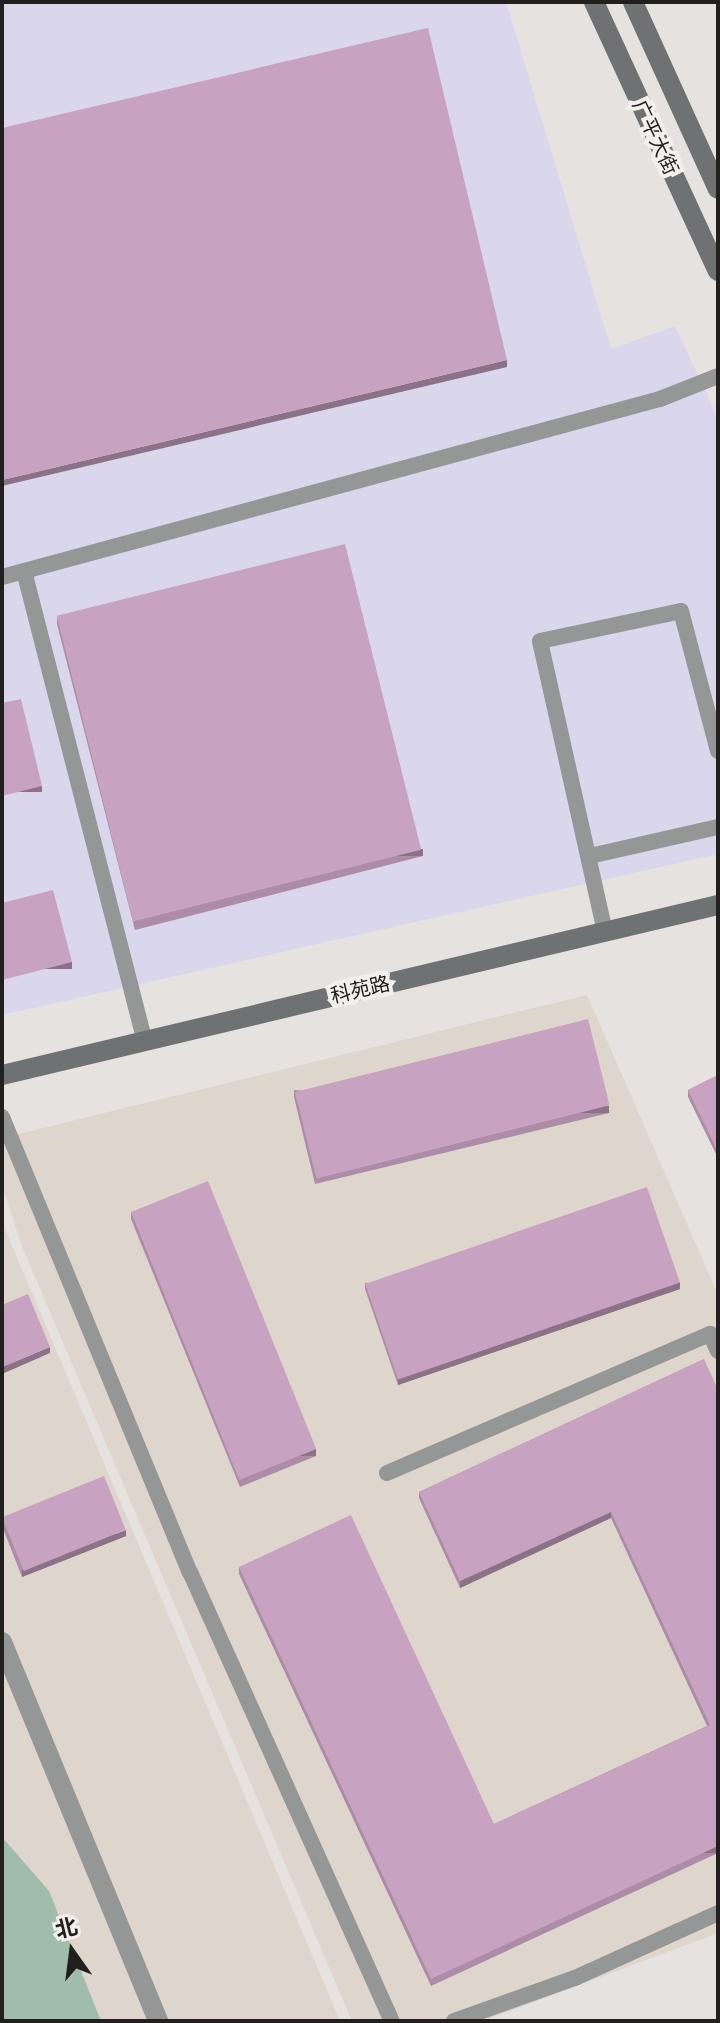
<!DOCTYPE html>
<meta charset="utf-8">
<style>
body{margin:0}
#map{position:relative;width:720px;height:2023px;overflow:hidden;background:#e5e2df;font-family:"Archivo Narrow","Noto Sans SC",sans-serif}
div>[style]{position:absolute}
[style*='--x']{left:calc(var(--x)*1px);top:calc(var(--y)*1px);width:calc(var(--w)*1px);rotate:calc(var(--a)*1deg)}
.built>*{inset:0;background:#ded6cd}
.industrial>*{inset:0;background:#dad6eb}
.green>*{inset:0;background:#a0bdac}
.lane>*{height:16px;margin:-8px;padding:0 8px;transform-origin:8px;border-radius:8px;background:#959796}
.street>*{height:20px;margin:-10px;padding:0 10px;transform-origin:10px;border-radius:10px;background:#959796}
.secondary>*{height:20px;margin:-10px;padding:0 10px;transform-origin:10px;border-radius:10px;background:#6f7272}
.wall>*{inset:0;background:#ac8ca6}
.shaded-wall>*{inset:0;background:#8c7287;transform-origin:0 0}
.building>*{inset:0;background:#c8a3c1;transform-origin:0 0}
span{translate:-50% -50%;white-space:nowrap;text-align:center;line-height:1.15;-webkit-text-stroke:8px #f2efec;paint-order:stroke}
.street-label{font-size:20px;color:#21201f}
.frame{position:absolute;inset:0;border:4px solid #21201f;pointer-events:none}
.north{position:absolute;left:32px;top:1911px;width:80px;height:80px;-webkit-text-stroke:6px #f2efec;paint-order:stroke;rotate:346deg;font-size:22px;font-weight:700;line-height:32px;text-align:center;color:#21201f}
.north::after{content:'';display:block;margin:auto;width:28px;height:36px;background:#21201f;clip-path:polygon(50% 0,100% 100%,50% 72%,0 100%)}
</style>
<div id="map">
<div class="built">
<i style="clip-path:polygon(587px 995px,718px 1295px,718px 1933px,483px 2021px,352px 2021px,21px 1244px,2px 1185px,2px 1138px)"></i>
<i style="clip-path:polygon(2px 1222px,340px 2021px,2px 2021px)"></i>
</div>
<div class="industrial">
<i style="clip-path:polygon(2px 2px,506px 2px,611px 349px,675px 326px,718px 418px,718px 854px,2px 1015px)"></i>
</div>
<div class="green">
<i style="clip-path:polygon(2px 1837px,49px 1891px,101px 2021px,2px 2021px)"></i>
</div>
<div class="lane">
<i style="--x:24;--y:571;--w:484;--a:75.6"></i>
<i style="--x:2;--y:577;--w:682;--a:-15.14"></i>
<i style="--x:660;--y:399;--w:62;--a:-21.6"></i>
<i style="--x:590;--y:856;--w:131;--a:-12.8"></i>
<i style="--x:605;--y:932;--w:298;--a:-102.6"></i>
<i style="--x:540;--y:641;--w:144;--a:-12"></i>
<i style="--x:681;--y:611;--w:145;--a:75.2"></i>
<i style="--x:2;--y:1117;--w:492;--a:67.6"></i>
<i style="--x:190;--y:1572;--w:492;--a:65.8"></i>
<i style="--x:387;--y:1473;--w:352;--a:-23.3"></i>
<i style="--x:710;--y:1334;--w:19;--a:65"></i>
<i style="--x:454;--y:2021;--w:128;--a:-19.6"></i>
<i style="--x:575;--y:1978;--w:157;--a:-24.4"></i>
</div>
<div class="street">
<i style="--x:2;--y:1642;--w:410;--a:67.6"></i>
</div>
<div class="secondary">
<i style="--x:594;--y:2;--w:296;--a:65.3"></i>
<i style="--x:633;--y:2;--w:205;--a:65.6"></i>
<i style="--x:2;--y:1075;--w:736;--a:-13.36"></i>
</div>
<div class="wall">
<i style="clip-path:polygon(57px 618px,423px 856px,135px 930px,57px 624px)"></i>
<i style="clip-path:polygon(718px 1075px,718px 1158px,688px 1097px,688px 1090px)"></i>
<i style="clip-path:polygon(294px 1090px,609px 1113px,315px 1184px,294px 1097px)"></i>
<i style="clip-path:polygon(131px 1212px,316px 1456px,240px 1487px,131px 1219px)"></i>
<i style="clip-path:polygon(365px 1283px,680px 1289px,398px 1385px,365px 1289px)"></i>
<i style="clip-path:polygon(704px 1359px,718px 1853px,431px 1986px,239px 1574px,239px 1567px,494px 1824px,707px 1726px,611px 1518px,460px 1588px,419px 1498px,419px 1492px)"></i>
<i style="clip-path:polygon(2px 1517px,126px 1536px,22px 1577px,2px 1526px)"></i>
</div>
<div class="shaded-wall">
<i style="clip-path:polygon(507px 360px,507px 367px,2px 486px,2px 480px)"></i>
<i style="left:42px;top:786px;width:6px;height:41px;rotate:90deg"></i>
<i style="left:423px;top:849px;width:7px;height:297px;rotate:90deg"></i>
<i style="left:72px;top:962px;width:7px;height:72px;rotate:90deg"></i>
<i style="left:609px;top:1106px;width:7px;height:302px;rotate:90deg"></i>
<i style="clip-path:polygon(680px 1282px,680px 1289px,398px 1385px,398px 1379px)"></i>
<i style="clip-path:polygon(50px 1347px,50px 1353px,2px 1374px,2px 1367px)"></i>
<i style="left:316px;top:1449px;width:7px;height:82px;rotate:90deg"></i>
<i style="clip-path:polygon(611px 1512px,611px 1518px,460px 1588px,460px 1581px)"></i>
<i style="clip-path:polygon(126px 1530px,126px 1536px,22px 1577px,22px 1570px)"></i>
<i style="left:718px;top:1846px;width:7px;height:316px;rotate:90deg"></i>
</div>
<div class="building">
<i style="clip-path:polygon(428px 28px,507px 360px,2px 480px,2px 128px)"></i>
<i style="left:345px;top:544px;width:315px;height:297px;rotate:76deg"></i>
<i style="clip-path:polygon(21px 699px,42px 786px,2px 796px,2px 703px)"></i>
<i style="clip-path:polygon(53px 890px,72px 962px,2px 980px,2px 903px)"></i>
<i style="left:588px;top:1019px;width:89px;height:302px;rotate:76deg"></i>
<i style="clip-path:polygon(718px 1075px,718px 1152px,688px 1090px)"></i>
<i style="left:208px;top:1181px;width:289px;height:83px;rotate:68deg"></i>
<i style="left:647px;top:1187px;width:101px;height:298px;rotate:71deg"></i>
<i style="clip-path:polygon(28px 1294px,50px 1347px,2px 1367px,2px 1305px)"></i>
<i style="clip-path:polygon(704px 1359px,718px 1390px,718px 1846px,431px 1979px,239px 1567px,351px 1515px,494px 1824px,710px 1725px,611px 1512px,460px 1581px,419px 1492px)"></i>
<i style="left:104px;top:1476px;width:58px;height:110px;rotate:68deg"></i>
</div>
<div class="street-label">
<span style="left:656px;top:137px;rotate:65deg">广平大街</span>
<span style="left:360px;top:989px;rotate:-13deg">科苑路</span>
</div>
<div class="frame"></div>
<div class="north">北</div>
</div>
